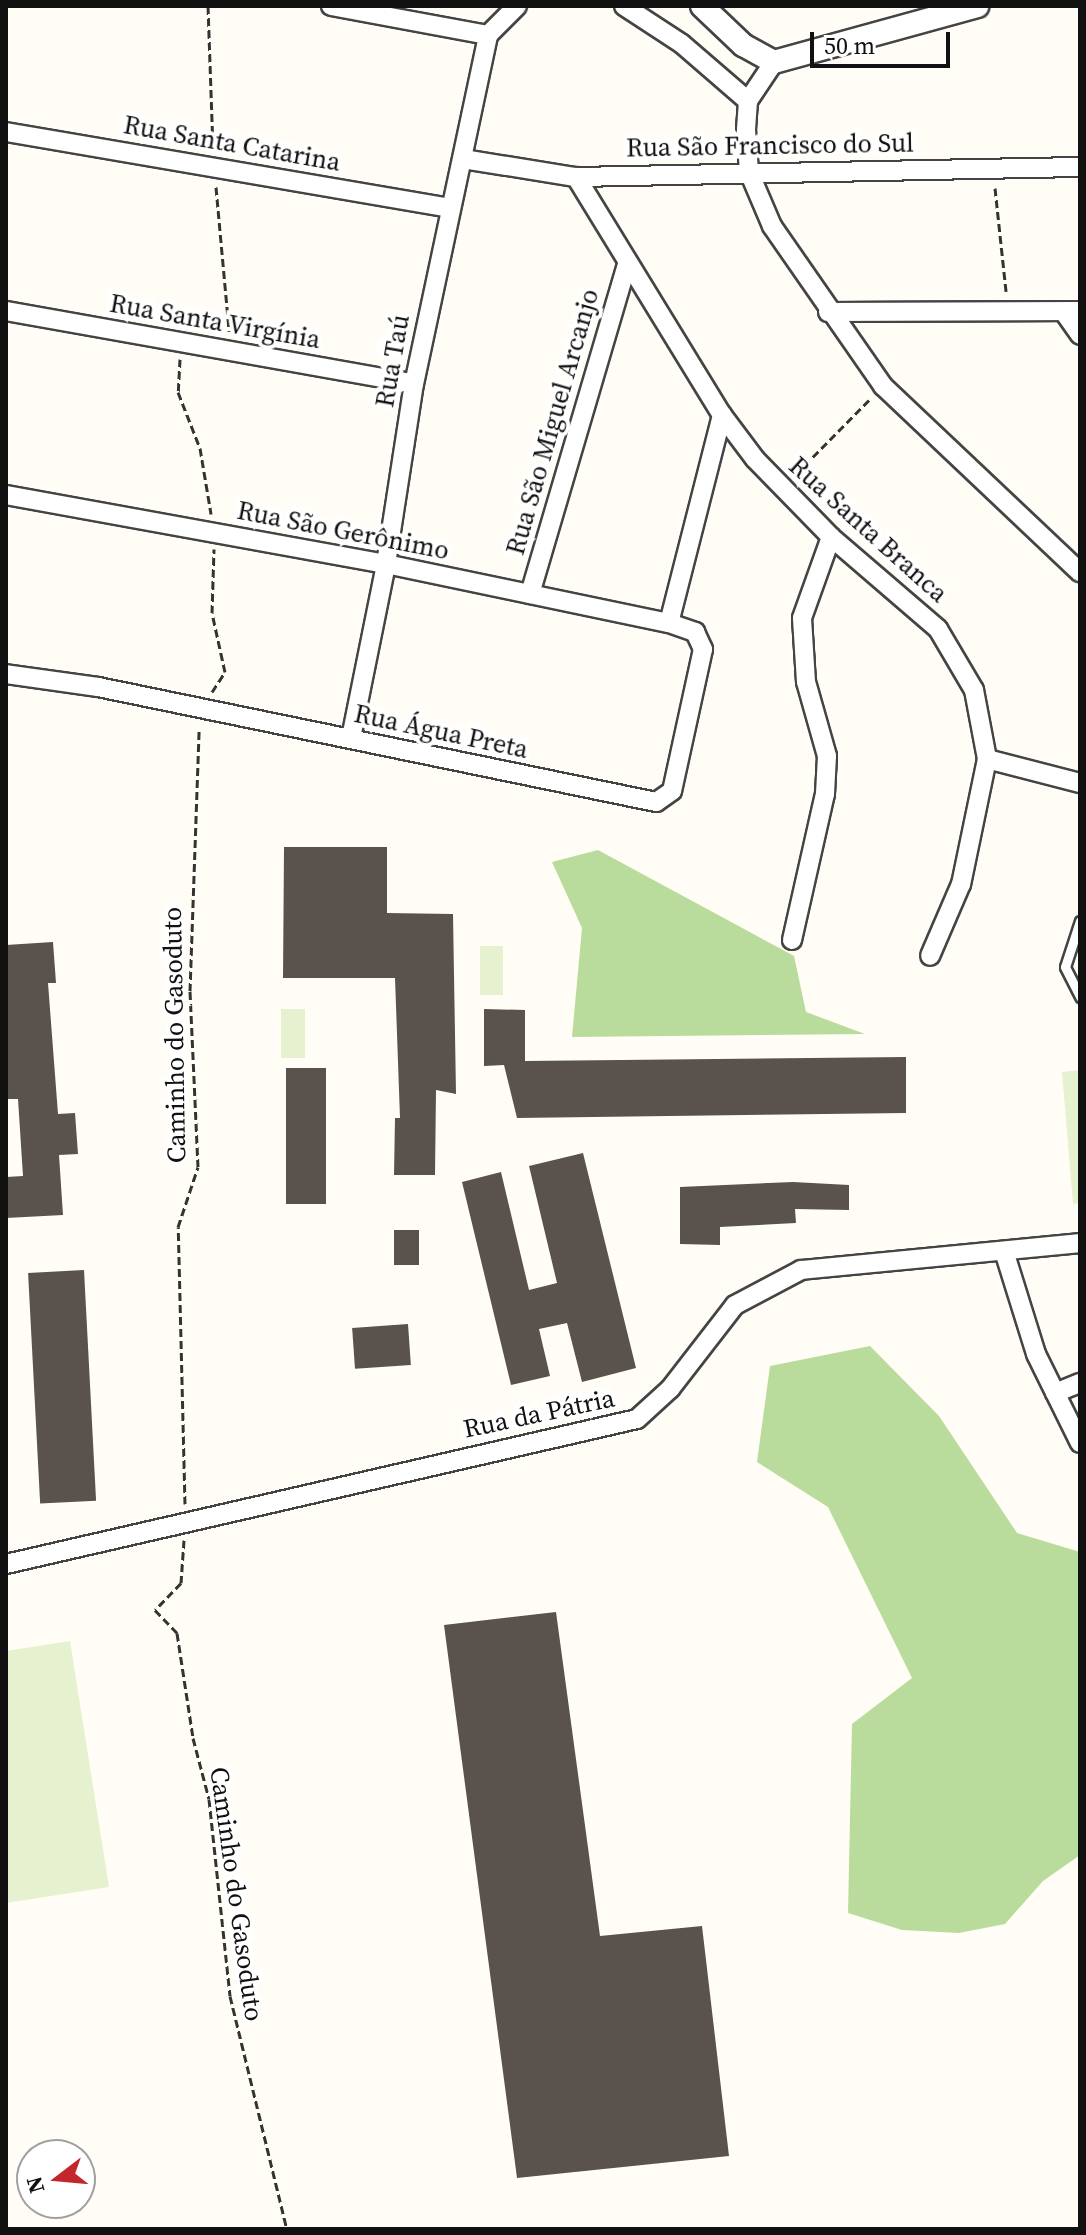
<!DOCTYPE html>
<meta charset="utf-8">
<style>
body{margin:0}
#map{position:relative;width:1086px;height:2235px;overflow:hidden;background:#fffdf5;font-family:"Source Serif 4",serif}
div>[style]{position:absolute}
[style*='--x']{left:calc(var(--x)*1px);top:calc(var(--y)*1px);width:calc(var(--w)*1px);rotate:calc(var(--a)*1deg)}
.forest>*{inset:0;background:#b9dc9c}
.pitch>*{inset:0;background:#e6f2cf;transform-origin:0 0}
.building>*{inset:0;background:#5a524d;transform-origin:0 0}
.path>*{height:3px;margin-top:-1.5px;transform-origin:0;background:repeating-linear-gradient(90deg,#333 0 8px,transparent 0 12px)}
.roads{filter:drop-shadow(2px 0 #444) drop-shadow(-2px 0 #444) drop-shadow(0 2px #444) drop-shadow(0 -2px #444)}
.service>*{height:9px;margin:-4.5px;padding:0 4.5px;transform-origin:4.5px;border-radius:4.5px;background:#fff}
.minor>*{height:18px;margin:-9px;padding:0 9px;transform-origin:9px;border-radius:9px;background:#fff}
.tertiary>*{height:22px;margin:-11px;padding:0 11px;transform-origin:11px;border-radius:11px;background:#fff}
span{translate:-50% -50%;white-space:nowrap;text-align:center;line-height:1.15;-webkit-text-stroke:8px #fff;paint-order:stroke}
.street-label{font-size:26px;color:#111}
.frame{position:absolute;inset:0;border:8px solid #111;pointer-events:none}
.north{position:absolute;left:16px;top:2139px;width:80px;height:80px;box-sizing:border-box;background:#fff;border:2px solid #a0a0a0;border-radius:50%;rotate:254deg;font-size:22px;font-weight:700;line-height:32px;text-align:center;color:#111}
.north::after{content:'';display:block;margin:auto;width:28px;height:36px;background:#c4262e;clip-path:polygon(50% 0,100% 100%,50% 72%,0 100%)}
.scale{position:absolute;left:810px;top:32px;width:140px;height:36px;box-sizing:border-box;border:4px solid #111;border-top:0;padding-left:10px;font-size:24px;line-height:28px;white-space:nowrap;color:#111;-webkit-text-stroke:6px #fff;paint-order:stroke}
</style>
<div id="map">
<div class="forest">
<i style="clip-path:polygon(598px 850px,794px 956px,806px 1012px,865px 1034px,572px 1037px,582px 928px,552px 862px)"></i>
<i style="clip-path:polygon(870px 1346px,939px 1416px,1017px 1533px,1080px 1552px,1080px 1855px,1043px 1881px,1005px 1924px,959px 1933px,902px 1930px,848px 1913px,852px 1724px,912px 1678px,828px 1507px,757px 1462px,770px 1366px)"></i>
</div>
<div class="pitch">
<i style="left:480px;top:946px;width:23px;height:49px"></i>
<i style="left:281px;top:1009px;width:24px;height:49px"></i>
<i style="clip-path:polygon(1080px 1070px,1080px 1203px,1073px 1204px,1062px 1072px)"></i>
<i style="clip-path:polygon(70px 1641px,109px 1887px,6px 1903px,6px 1651px)"></i>
</div>
<div class="building">
<i style="clip-path:polygon(284px 847px,387px 847px,387px 913px,453px 914px,456px 1094px,436px 1090px,435px 1175px,394px 1175px,395px 1118px,400px 1118px,395px 978px,283px 978px)"></i>
<i style="clip-path:polygon(53px 942px,56px 983px,48px 983px,58px 1114px,75px 1113px,78px 1154px,59px 1155px,63px 1215px,6px 1218px,6px 1177px,23px 1176px,18px 1099px,6px 1099px,6px 945px)"></i>
<i style="clip-path:polygon(484px 1009px,525px 1010px,525px 1061px,906px 1057px,906px 1113px,517px 1118px,504px 1065px,484px 1066px)"></i>
<i style="left:286px;top:1068px;width:40px;height:136px"></i>
<i style="clip-path:polygon(583px 1153px,636px 1368px,582px 1382px,567px 1323px,539px 1329px,550px 1376px,511px 1385px,462px 1182px,501px 1172px,529px 1290px,557px 1283px,529px 1166px)"></i>
<i style="clip-path:polygon(793px 1182px,849px 1185px,849px 1210px,795px 1209px,796px 1223px,720px 1227px,720px 1245px,680px 1244px,680px 1187px)"></i>
<i style="left:394px;top:1230px;width:25px;height:35px"></i>
<i style="left:84px;top:1270px;width:231px;height:56px;rotate:87deg"></i>
<i style="left:408px;top:1324px;width:41px;height:56px;rotate:86deg"></i>
<i style="clip-path:polygon(556px 1612px,600px 1936px,702px 1926px,729px 2156px,517px 2178px,444px 1625px)"></i>
</div>
<div class="path">
<i style="--x:208;--y:6;--w:141;--a:88"></i>
<i style="--x:216;--y:187;--w:145;--a:84.8"></i>
<i style="--x:995;--y:188;--w:104;--a:83.9"></i>
<i style="--x:180;--y:359;--w:33;--a:93"></i>
<i style="--x:178;--y:392;--w:60;--a:68.6"></i>
<i style="--x:200;--y:448;--w:67;--a:80.5"></i>
<i style="--x:796;--y:474;--w:104;--a:-45.4"></i>
<i style="--x:212;--y:692;--w:24;--a:-57"></i>
<i style="--x:225;--y:672;--w:60;--a:-102.4"></i>
<i style="--x:212;--y:613;--w:64;--a:-88.2"></i>
<i style="--x:185;--y:1504;--w:277;--a:-91.4"></i>
<i style="--x:178;--y:1227;--w:63;--a:-71.6"></i>
<i style="--x:198;--y:1167;--w:176;--a:-92.6"></i>
<i style="--x:190;--y:991;--w:263;--a:-88"></i>
<i style="--x:184;--y:1540;--w:43;--a:94"></i>
<i style="--x:181;--y:1583;--w:37;--a:134"></i>
<i style="--x:155;--y:1610;--w:32;--a:46"></i>
<i style="--x:177;--y:1633;--w:106;--a:81.3"></i>
<i style="--x:193;--y:1738;--w:63;--a:75.3"></i>
<i style="--x:209;--y:1799;--w:198;--a:83.9"></i>
<i style="--x:230;--y:1996;--w:240;--a:76.3"></i>
</div>
<div class="roads">
<div class="service">
<i style="--x:1080;--y:921;--w:48;--a:108.1"></i>
<i style="--x:1065;--y:967;--w:34;--a:63"></i>
</div>
<div class="minor">
<i style="--x:331;--y:6;--w:160;--a:10.5"></i>
<i style="--x:624;--y:6;--w:69;--a:33.2"></i>
<i style="--x:682;--y:44;--w:87;--a:40.8"></i>
<i style="--x:774;--y:62;--w:47;--a:123.7"></i>
<i style="--x:748;--y:101;--w:29;--a:94"></i>
<i style="--x:746;--y:130;--w:42;--a:85.9"></i>
<i style="--x:749;--y:172;--w:59;--a:66.9"></i>
<i style="--x:772;--y:226;--w:195;--a:55.2"></i>
<i style="--x:883;--y:386;--w:271;--a:43.4"></i>
<i style="--x:6;--y:132;--w:450;--a:9.7"></i>
<i style="--x:463;--y:159;--w:114;--a:9.1"></i>
<i style="--x:576;--y:177;--w:504;--a:-1.14"></i>
<i style="--x:576;--y:177;--w:279;--a:58.5"></i>
<i style="--x:722;--y:415;--w:55;--a:53.1"></i>
<i style="--x:755;--y:459;--w:109;--a:45.7"></i>
<i style="--x:831;--y:537;--w:141;--a:40.7"></i>
<i style="--x:938;--y:629;--w:71;--a:59.5"></i>
<i style="--x:974;--y:690;--w:70;--a:79.3"></i>
<i style="--x:987;--y:759;--w:128;--a:101.7"></i>
<i style="--x:961;--y:884;--w:78;--a:113.3"></i>
<i style="--x:6;--y:311;--w:414;--a:10.1"></i>
<i style="--x:828;--y:312;--w:252;--a:-0.2"></i>
<i style="--x:1064;--y:312;--w:28;--a:55"></i>
<i style="--x:6;--y:495;--w:386;--a:10.3"></i>
<i style="--x:386;--y:564;--w:289;--a:11.8"></i>
<i style="--x:669;--y:623;--w:28;--a:19"></i>
<i style="--x:695;--y:632;--w:19;--a:65"></i>
<i style="--x:703;--y:649;--w:145;--a:102.3"></i>
<i style="--x:672;--y:791;--w:19;--a:145"></i>
<i style="--x:656;--y:802;--w:570;--a:-168.35"></i>
<i style="--x:98;--y:687;--w:93;--a:-172"></i>
<i style="--x:530;--y:594;--w:343;--a:-73.6"></i>
<i style="--x:669;--y:623;--w:215;--a:-75.7"></i>
<i style="--x:351;--y:738;--w:177;--a:-78.6"></i>
<i style="--x:386;--y:564;--w:182;--a:-81.2"></i>
<i style="--x:414;--y:384;--w:357;--a:-78"></i>
<i style="--x:488;--y:35;--w:41;--a:-45"></i>
<i style="--x:987;--y:759;--w:96;--a:14.5"></i>
<i style="--x:792;--y:940;--w:150;--a:-77.3"></i>
<i style="--x:825;--y:794;--w:38;--a:-87"></i>
<i style="--x:827;--y:756;--w:77;--a:-105.8"></i>
<i style="--x:806;--y:682;--w:64;--a:-93.6"></i>
<i style="--x:802;--y:618;--w:86;--a:-70.3"></i>
<i style="--x:1004;--y:1251;--w:108;--a:72.7"></i>
<i style="--x:1036;--y:1354;--w:99;--a:63.7"></i>
<i style="--x:1055;--y:1393;--w:27;--a:-22"></i>
<i style="--x:6;--y:1564;--w:647;--a:-12.94"></i>
<i style="--x:637;--y:1419;--w:45;--a:-42.3"></i>
<i style="--x:670;--y:1389;--w:106;--a:-52.3"></i>
<i style="--x:735;--y:1305;--w:75;--a:-27.9"></i>
<i style="--x:801;--y:1270;--w:280;--a:-5.5"></i>
</div>
<div class="tertiary">
<i style="--x:702;--y:6;--w:57;--a:43.6"></i>
<i style="--x:743;--y:45;--w:35;--a:29"></i>
<i style="--x:774;--y:62;--w:211;--a:-15.4"></i>
</div>
</div>
<div class="street-label">
<span style="left:232px;top:144px;rotate:10deg">Rua Santa Catarina</span>
<span style="left:770px;top:146px;rotate:-1deg">Rua São Francisco do Sul</span>
<span style="left:215px;top:322px;rotate:10deg">Rua Santa Virgínia</span>
<span style="left:393px;top:361px;rotate:-80deg">Rua Taú</span>
<span style="left:553px;top:422px;rotate:-74deg">Rua São Miguel Arcanjo</span>
<span style="left:868px;top:530px;rotate:42deg">Rua Santa Branca</span>
<span style="left:343px;top:531px;rotate:11deg">Rua São Gerônimo</span>
<span style="left:441px;top:732px;rotate:12deg">Rua Água Preta</span>
<span style="left:175px;top:1035px;rotate:-91deg">Caminho do Gasoduto</span>
<span style="left:539px;top:1414px;rotate:-12deg">Rua da Pátria</span>
<span style="left:236px;top:1894px;rotate:82deg">Caminho do Gasoduto</span>
</div>
<div class="frame"></div>
<div class="north">N</div>
<div class="scale">50 m</div>
</div>
